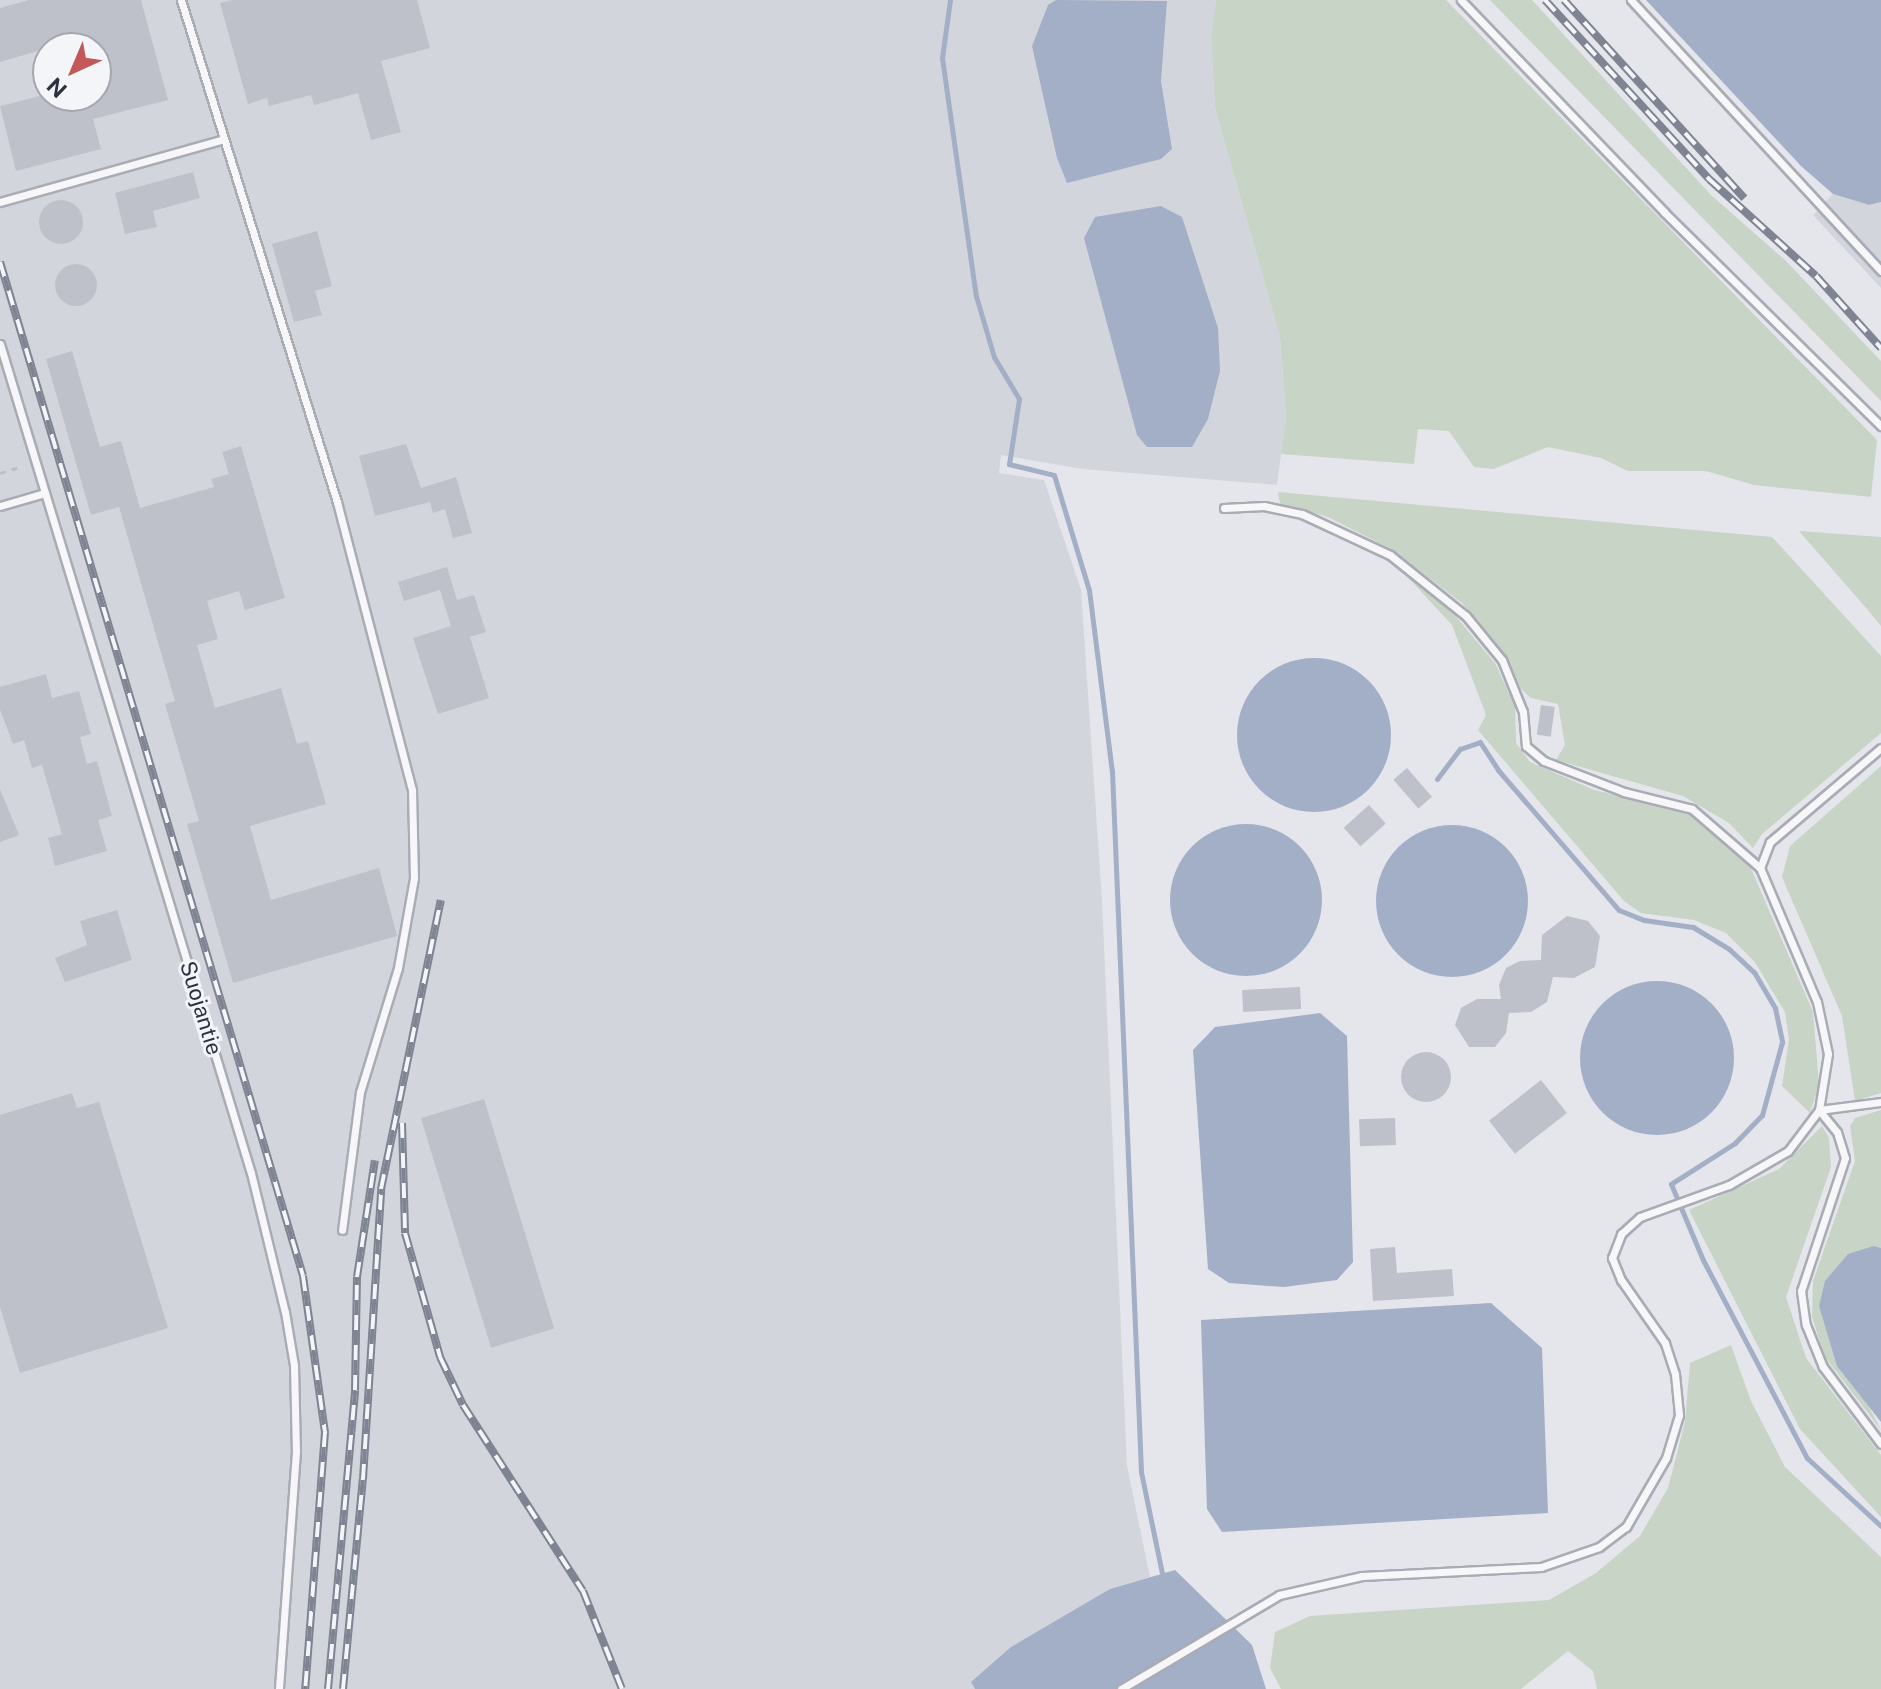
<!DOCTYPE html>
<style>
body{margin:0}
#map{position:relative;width:1881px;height:1689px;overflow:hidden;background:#e4e6eb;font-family:"Public Sans",sans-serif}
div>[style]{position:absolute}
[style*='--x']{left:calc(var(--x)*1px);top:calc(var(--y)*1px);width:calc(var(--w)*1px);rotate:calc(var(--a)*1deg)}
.built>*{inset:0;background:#d3d5dc}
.green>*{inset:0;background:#c8d4c6}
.water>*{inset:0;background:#a3afc7}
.round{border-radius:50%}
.stream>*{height:5px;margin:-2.5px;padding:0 2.5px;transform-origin:2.5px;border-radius:2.5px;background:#a3afc7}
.building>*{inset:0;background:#bfc1ca;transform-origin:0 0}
.path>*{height:3px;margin-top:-1.5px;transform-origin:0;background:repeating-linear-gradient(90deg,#bec0c5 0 6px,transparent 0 12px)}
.roads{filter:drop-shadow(2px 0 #a9acb5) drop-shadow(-2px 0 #a9acb5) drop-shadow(0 2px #a9acb5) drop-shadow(0 -2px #a9acb5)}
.lane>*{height:7px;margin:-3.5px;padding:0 3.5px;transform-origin:3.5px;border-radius:3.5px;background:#f7f7f9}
.rail>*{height:8px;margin-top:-4px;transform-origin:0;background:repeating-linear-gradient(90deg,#f4f5f8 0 15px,#7f8493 0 30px);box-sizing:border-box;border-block:2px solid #7f8493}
span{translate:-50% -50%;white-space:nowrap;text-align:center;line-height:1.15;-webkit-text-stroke:6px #f4f5f8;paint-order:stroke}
.street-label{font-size:22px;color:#2d3241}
.north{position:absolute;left:32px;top:32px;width:80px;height:80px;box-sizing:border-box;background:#f4f5f8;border:2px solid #a4a7af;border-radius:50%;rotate:224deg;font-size:22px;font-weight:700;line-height:32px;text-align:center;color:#2d3241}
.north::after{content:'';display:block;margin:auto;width:28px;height:36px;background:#c25857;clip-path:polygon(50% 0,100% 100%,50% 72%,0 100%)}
</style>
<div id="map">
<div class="built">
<i style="clip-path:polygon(evenodd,0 0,1216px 0,1211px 36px,1215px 108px,1280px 337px,1286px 417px,1277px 485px,1082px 469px,1001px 455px,999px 473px,1044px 480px,1081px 590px,1102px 901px,1127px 1466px,1150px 1577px,1110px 1589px,971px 1682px,975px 1689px,0 1689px,0 0,48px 48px,96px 48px,96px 96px,48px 96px,48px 48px)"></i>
<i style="clip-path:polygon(1833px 194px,1869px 205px,1881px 202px,1881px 288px,1813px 215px)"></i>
</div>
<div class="green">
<i style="clip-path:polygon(1216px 0,1446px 0,1877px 440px,1871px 497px,1754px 485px,1706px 471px,1628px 471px,1601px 458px,1548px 447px,1494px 469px,1474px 467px,1449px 431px,1418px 429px,1414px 464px,1281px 454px,1286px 417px,1280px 337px,1215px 108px,1211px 36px)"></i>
<i style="clip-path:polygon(1490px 0,1532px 0,1711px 195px,1786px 261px,1881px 361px,1881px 401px)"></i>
<i style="clip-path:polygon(1278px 492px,1772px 537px,1881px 656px,1881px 733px,1762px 834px,1753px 848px,1729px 823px,1683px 796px,1556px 760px,1565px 745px,1558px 704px,1531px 698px,1521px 689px,1493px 639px,1462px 603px,1391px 549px,1328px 517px,1280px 504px)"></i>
<i style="clip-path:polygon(1799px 531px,1881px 537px,1881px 626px,1867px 609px)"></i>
<i style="clip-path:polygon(1403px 572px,1452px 612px,1495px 663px,1515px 706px,1516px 743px,1530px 762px,1594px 790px,1693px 813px,1749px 864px,1813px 1012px,1819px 1085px,1810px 1113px,1782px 1086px,1789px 1039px,1785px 1012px,1754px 961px,1726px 933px,1694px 920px,1641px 913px,1624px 901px,1478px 730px,1486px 715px,1452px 625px)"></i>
<i style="clip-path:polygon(1881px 766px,1881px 1093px,1855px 1101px,1842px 1016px,1782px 877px,1790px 846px)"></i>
<i style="clip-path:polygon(1881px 1110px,1881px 1248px,1874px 1246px,1868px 1405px,1881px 1430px,1825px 1357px,1812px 1317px,1813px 1281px,1855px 1161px,1850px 1126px,1855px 1118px)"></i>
<i style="clip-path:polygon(1822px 1126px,1829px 1138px,1831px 1167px,1786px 1297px,1806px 1358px,1881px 1455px,1881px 1517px,1800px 1429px,1689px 1210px,1779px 1169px)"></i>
<i style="clip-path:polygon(1731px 1345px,1751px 1401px,1785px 1467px,1881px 1557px,1881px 1689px,1597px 1689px,1593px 1671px,1568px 1651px,1521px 1689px,1281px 1689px,1270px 1668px,1275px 1632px,1310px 1616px,1549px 1600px,1596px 1573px,1640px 1536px,1668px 1488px,1685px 1422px,1690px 1363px)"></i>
</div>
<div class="water">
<i style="clip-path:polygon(1056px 0,1167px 1px,1161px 81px,1172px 149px,1161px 159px,1067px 183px,1057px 158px,1032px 46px,1048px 5px)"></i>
<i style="clip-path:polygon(1646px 0,1881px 0,1881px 202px,1869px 205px,1833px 194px,1801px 166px)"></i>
<i style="clip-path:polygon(1161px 206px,1182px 217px,1218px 328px,1220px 371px,1208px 419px,1192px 447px,1147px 447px,1137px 435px,1084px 238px,1095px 217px)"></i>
<i class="round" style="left:1237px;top:658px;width:154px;height:154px"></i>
<i class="round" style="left:1170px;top:824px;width:152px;height:152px"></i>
<i class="round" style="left:1376px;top:825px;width:152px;height:152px"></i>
<i class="round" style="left:1580px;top:981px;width:154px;height:154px"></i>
<i style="clip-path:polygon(1320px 1013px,1347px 1036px,1353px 1262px,1337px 1280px,1284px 1287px,1229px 1283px,1208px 1269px,1193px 1050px,1215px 1027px)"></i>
<i style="clip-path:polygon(1874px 1246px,1881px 1248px,1881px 1422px,1837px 1366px,1819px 1306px,1825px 1281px,1848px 1254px)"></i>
<i style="clip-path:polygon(1491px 1303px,1542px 1348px,1548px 1513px,1222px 1532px,1207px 1509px,1201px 1320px)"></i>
<i style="clip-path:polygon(1175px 1570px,1252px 1645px,1266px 1689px,975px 1689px,971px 1682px,1011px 1647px,1110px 1589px)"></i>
</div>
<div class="stream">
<i style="--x:950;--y:0;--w:59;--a:97.9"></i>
<i style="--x:942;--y:58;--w:240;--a:81.9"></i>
<i style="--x:976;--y:296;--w:64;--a:73.6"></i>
<i style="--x:994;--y:357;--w:49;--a:59.2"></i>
<i style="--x:1019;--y:399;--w:66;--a:98.7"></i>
<i style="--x:1009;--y:464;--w:46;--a:13.7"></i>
<i style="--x:1054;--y:475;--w:120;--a:73.1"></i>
<i style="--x:1089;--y:590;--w:182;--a:82.8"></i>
<i style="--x:1112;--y:771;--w:702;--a:87.63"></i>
<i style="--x:1141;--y:1472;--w:103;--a:78.3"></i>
<i style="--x:1437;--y:779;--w:38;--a:-53"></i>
<i style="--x:1460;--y:749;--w:21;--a:-19"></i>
<i style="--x:1480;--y:742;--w:33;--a:57"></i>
<i style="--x:1498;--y:770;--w:185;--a:49.2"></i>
<i style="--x:1619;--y:910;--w:27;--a:22"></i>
<i style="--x:1644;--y:920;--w:49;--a:8.1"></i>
<i style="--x:1693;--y:927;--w:42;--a:31.4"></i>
<i style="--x:1729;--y:949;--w:34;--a:43"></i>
<i style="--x:1754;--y:972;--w:42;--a:59.7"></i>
<i style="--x:1775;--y:1008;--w:35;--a:78"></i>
<i style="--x:1782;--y:1042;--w:76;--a:105.3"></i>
<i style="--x:1762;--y:1115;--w:39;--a:134"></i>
<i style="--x:1735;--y:1143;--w:76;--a:147.4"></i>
<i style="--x:1671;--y:1184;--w:82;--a:67.2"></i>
<i style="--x:1703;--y:1260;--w:224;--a:62.3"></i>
<i style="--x:1807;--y:1458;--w:100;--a:42.6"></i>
</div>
<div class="building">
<i style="clip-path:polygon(29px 0,141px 0,168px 100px,93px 119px,101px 149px,16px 171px,0 106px,48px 94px,96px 96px,96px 48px,48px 48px,0 62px,0 8px)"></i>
<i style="clip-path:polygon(232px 0,417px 0,430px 48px,381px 61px,401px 132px,371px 140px,358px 93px,314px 105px,311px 95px,269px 106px,267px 98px,248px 104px,220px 3px)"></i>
<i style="clip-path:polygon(193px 172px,200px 198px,153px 211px,157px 227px,125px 234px,115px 193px)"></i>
<i class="round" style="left:39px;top:200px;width:44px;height:44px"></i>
<i style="clip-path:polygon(317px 231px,332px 286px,315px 291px,322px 315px,294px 322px,272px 244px)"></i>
<i class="round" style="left:55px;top:264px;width:42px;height:42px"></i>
<i style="clip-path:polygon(72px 351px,100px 447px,121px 441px,140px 508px,214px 487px,211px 479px,229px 474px,222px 452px,241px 446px,285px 598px,245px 610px,239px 591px,207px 601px,218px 639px,197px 645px,215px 708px,281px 688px,297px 744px,308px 741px,326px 804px,250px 826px,271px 900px,379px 868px,397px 936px,233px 983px,187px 824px,199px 821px,165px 704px,175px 701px,119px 507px,91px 515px,46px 359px)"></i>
<i style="clip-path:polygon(406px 444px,421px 488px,456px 477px,472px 533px,453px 538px,445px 509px,433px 513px,430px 502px,375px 516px,359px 456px)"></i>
<i style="clip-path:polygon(447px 567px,457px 600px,474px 595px,486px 632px,470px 637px,489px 698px,438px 714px,413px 638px,451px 626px,440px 590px,404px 601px,398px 582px)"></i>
<i style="clip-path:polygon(46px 674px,52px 698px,79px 691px,91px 734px,80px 737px,87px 764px,97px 761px,112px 816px,98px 820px,107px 851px,55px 866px,48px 838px,62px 834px,42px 765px,32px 768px,24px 740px,13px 744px,0 710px,0 687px)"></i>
<i style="left:1541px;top:705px;width:14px;height:30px;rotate:8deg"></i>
<i style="left:1407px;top:768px;width:38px;height:18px;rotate:49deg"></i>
<i style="clip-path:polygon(0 789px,19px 835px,0 842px)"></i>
<i style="left:1369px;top:805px;width:25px;height:34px;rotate:48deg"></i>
<i style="clip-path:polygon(117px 910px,132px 960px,65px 982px,55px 958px,87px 945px,80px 921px)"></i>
<i style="clip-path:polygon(1567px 916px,1588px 921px,1600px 936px,1595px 967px,1574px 978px,1553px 977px,1547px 1002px,1531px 1012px,1509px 1013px,1506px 1033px,1495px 1047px,1469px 1047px,1455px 1025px,1461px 1008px,1477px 999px,1501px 999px,1499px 985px,1506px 968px,1520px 961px,1541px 960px,1542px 935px)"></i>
<i style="left:1300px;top:987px;width:22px;height:58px;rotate:87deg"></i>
<i class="round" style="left:1401px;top:1052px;width:50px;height:50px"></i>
<i style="left:1541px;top:1080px;width:42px;height:66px;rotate:52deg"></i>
<i style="clip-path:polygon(72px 1093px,77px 1108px,99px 1102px,168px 1328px,20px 1373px,0 1307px,0 1115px)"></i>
<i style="left:484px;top:1099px;width:240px;height:66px;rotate:73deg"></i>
<i style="left:1395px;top:1118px;width:27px;height:36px;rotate:88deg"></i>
<i style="clip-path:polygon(1395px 1247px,1397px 1273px,1452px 1269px,1454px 1296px,1373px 1301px,1370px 1249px)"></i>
</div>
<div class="path">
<i style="--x:0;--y:473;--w:24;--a:-17"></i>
</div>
<div class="roads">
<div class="lane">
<i style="--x:181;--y:0;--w:526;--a:72.74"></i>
<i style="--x:337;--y:502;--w:298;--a:75.4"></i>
<i style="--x:412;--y:790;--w:88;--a:88.7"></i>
<i style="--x:414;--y:878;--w:91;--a:100.1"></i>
<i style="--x:398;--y:968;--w:130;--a:107"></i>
<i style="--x:360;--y:1092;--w:139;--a:97.4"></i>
<i style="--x:1461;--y:0;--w:294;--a:46.2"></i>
<i style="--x:1664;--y:212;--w:305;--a:44.6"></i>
<i style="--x:1631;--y:0;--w:369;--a:47.3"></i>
<i style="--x:0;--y:202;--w:230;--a:-15.7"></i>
<i style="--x:0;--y:344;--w:866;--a:73.16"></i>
<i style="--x:251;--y:1173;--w:143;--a:76.3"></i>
<i style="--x:285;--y:1312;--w:54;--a:80.4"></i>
<i style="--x:294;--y:1365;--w:86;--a:88.7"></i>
<i style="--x:296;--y:1451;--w:239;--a:94.1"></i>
<i style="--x:0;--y:506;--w:47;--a:-16.1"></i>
<i style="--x:1224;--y:508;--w:40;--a:-2.9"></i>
<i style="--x:1264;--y:506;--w:39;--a:12"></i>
<i style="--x:1302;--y:514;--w:97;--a:25"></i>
<i style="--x:1390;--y:555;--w:97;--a:38.8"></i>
<i style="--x:1466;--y:616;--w:57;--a:50.7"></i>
<i style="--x:1502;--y:660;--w:56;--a:68"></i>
<i style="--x:1523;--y:712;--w:34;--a:85"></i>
<i style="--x:1526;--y:746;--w:23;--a:40"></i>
<i style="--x:1544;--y:761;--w:86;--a:21.2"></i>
<i style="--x:1624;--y:792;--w:70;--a:14"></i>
<i style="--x:1692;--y:809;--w:90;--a:40.9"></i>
<i style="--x:1819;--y:1110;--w:28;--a:51"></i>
<i style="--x:1837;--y:1132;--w:27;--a:73"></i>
<i style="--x:1845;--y:1158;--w:140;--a:108.3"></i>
<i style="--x:1801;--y:1291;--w:34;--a:82"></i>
<i style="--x:1806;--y:1325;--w:45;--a:68"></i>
<i style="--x:1823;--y:1367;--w:96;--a:53"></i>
<i style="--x:1819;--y:1110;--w:63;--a:-7.4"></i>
<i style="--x:1121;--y:1689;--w:184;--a:-30.7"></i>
<i style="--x:1279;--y:1595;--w:85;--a:-12.9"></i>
<i style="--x:1362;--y:1576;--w:179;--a:-2.9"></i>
<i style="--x:1541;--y:1567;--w:61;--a:-19"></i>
<i style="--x:1599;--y:1547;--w:34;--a:-37"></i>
<i style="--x:1626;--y:1527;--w:80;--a:-59.9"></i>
<i style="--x:1666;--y:1458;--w:45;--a:-73.2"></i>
<i style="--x:1679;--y:1415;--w:41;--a:-95.6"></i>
<i style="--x:1675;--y:1374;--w:33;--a:-108"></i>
<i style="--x:1665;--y:1343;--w:77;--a:-124.9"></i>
<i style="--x:1621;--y:1280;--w:24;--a:-112"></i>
<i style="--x:1612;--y:1258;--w:26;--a:-69"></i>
<i style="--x:1621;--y:1234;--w:25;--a:-42"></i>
<i style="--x:1640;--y:1217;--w:95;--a:-19.8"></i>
<i style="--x:1729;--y:1185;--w:68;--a:-30"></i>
<i style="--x:1788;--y:1151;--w:51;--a:-52.9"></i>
<i style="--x:1819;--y:1110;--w:57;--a:-80.9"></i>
<i style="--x:1828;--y:1054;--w:53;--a:-101.9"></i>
<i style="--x:1817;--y:1002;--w:146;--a:-113"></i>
<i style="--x:1760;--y:868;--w:28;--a:-69"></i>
<i style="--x:1770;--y:842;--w:145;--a:-40.3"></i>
</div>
</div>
<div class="rail">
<i style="--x:1545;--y:0;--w:243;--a:47.5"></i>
<i style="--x:1709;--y:179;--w:144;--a:42.2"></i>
<i style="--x:1816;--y:276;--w:97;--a:47.9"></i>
<i style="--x:1564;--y:0;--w:268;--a:47.7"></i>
<i style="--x:0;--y:262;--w:1058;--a:73.36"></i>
<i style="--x:303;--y:1276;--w:158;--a:82"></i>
<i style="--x:325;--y:1432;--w:258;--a:94.4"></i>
<i style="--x:402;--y:1123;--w:110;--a:88.4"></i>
<i style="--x:405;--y:1233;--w:129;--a:74.2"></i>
<i style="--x:440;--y:1357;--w:53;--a:64.4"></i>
<i style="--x:463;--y:1405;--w:221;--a:57.2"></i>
<i style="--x:583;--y:1591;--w:105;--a:68.3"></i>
<i style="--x:328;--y:1689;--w:300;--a:-84.8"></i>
<i style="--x:355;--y:1390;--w:113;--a:-89"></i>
<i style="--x:357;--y:1277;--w:118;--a:-81.3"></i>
<i style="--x:343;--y:1689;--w:211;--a:-84.6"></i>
<i style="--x:363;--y:1479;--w:291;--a:-86.4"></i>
<i style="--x:381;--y:1189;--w:295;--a:-78.3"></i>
</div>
<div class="street-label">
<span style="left:201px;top:1008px;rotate:73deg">Suojantie</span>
</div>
<div class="north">N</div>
</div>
